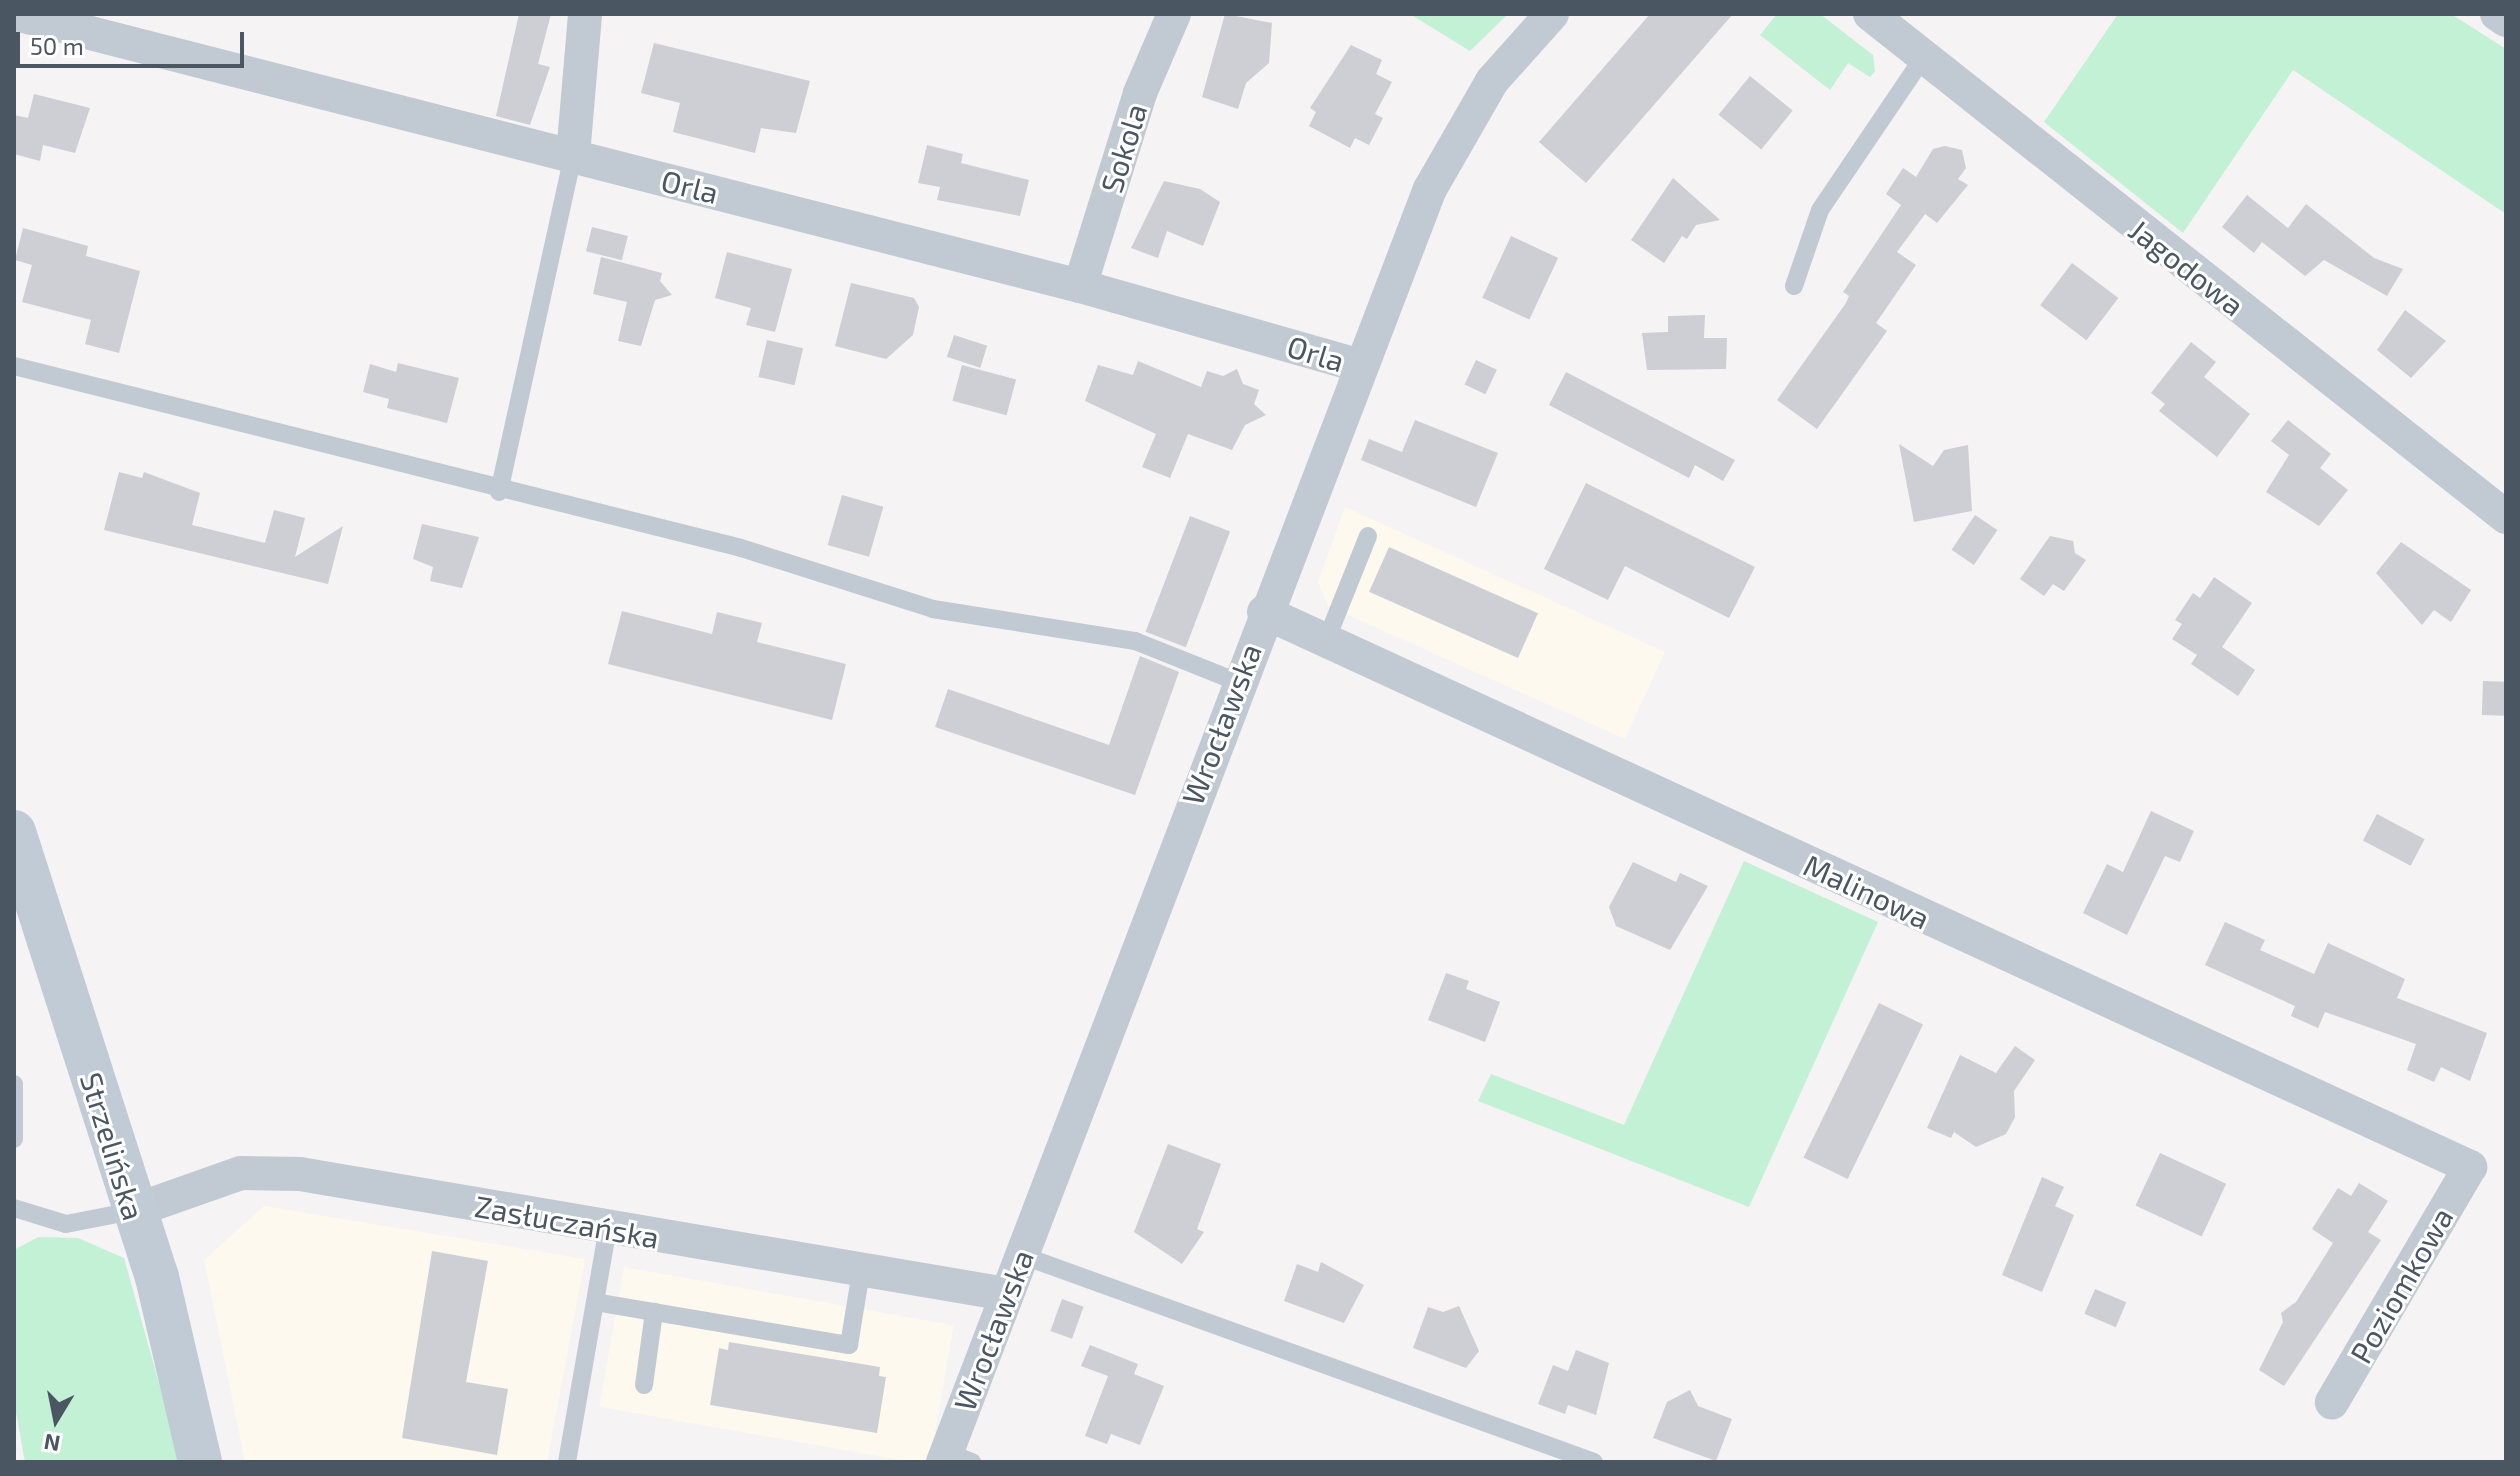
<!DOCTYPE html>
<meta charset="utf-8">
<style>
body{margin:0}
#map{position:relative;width:2520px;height:1476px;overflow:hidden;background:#f5f3f3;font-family:"Exo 2",sans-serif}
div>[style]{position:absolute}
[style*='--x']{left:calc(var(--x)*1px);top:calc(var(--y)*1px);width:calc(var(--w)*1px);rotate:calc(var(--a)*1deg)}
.commercial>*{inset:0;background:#fdf9ef;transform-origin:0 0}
.green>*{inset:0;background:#c3f1d5}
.building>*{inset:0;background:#cdcfd5;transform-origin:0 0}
.lane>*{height:18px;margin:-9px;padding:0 9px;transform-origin:9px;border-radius:9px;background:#c1cad2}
.street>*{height:34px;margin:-17px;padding:0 17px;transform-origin:17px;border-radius:17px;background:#c1cad2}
.secondary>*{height:44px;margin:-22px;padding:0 22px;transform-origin:22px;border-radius:22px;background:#c1cbd6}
span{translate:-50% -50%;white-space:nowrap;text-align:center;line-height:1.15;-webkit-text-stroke:6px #fff;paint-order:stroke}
.street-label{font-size:30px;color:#4a5661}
.frame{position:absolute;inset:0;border:16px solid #4a5661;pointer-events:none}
.north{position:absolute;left:16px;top:1380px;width:80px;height:80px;-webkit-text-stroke:6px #fff;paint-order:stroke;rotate:190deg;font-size:22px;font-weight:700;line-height:32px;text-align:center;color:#4a5661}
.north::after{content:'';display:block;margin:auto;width:28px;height:36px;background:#4a5661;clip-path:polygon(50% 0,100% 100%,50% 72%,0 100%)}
.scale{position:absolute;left:16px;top:32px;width:228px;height:36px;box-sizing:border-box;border:4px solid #4a5661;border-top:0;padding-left:10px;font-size:24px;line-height:28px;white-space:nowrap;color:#4a5661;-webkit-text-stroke:6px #fff;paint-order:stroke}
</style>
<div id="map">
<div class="commercial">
<i style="clip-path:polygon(1345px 507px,1665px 652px,1625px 739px,1328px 606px,1318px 582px)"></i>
<i style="clip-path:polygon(264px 1206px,585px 1259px,547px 1462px,245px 1462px,204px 1260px)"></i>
<i style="left:624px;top:1267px;width:335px;height:142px;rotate:10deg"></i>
</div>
<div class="green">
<i style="clip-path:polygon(1410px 14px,1508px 14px,1470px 51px)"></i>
<i style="clip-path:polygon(1777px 14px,1820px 14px,1873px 55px,1875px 71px,1870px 77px,1848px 63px,1830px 90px,1760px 35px)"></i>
<i style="clip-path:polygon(2118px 14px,2451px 14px,2506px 49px,2506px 214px,2293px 70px,2183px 233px,2044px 122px)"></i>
<i style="clip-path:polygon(1744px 861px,1878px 922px,1749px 1207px,1478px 1101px,1491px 1074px,1624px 1125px)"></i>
<i style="clip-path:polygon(38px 1237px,78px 1238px,124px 1258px,181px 1462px,25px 1462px,14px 1401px,14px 1250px)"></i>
</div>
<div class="building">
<i style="clip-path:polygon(519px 14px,551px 14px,538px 64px,550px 67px,530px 125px,496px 116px)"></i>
<i style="clip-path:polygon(1225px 14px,1272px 23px,1269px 63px,1246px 83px,1238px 109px,1202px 97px)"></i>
<i style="clip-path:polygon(1650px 14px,1733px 14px,1586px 183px,1539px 142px)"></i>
<i style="clip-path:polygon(654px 43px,810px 81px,796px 133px,761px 128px,755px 153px,673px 132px,680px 103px,641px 93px)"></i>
<i style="clip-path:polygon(1351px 45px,1382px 60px,1376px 74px,1392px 82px,1375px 114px,1383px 118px,1369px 145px,1355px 138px,1350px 148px,1309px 126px,1316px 112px,1310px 108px)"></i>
<i style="left:1750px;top:76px;width:55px;height:50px;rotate:39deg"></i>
<i style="clip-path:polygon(34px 94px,90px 108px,75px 153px,43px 145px,40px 161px,14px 154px,14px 115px,28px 118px)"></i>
<i style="clip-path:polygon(927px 145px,963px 154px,961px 163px,1029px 180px,1020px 216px,937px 200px,940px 187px,918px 183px)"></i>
<i style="clip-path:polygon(1945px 146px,1962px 150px,1966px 168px,1958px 179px,1968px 185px,1937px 223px,1925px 214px,1897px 252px,1916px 265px,1876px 323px,1887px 331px,1817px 429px,1777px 400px,1846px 303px,1849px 296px,1843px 292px,1901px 205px,1886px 194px,1903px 168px,1916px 177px,1933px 149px)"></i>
<i style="clip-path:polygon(1673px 178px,1720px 220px,1696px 225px,1687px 239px,1682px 236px,1664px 263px,1631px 240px)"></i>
<i style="clip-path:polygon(1164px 181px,1200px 189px,1220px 202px,1203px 246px,1167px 231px,1158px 258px,1131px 248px)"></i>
<i style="clip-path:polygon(2247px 195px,2288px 228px,2306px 204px,2374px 258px,2403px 269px,2387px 296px,2324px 260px,2305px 276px,2262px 242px,2254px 253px,2222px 227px)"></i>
<i style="left:592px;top:227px;width:37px;height:25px;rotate:14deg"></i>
<i style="clip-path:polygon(23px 228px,88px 246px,86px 256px,140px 271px,119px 353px,85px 344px,91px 320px,22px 302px,32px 265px,15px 260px)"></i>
<i style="left:1511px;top:236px;width:52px;height:68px;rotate:25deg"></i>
<i style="clip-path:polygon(727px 252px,792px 269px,775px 332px,746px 325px,751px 308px,715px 298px)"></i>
<i style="clip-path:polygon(601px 257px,662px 273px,660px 281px,672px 295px,655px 300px,641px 346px,618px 341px,627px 302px,593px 294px)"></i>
<i style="left:2072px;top:263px;width:58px;height:53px;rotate:37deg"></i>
<i style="clip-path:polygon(851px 283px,914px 298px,919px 307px,913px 335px,886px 359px,835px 346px)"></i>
<i style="clip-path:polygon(2405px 310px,2446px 341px,2411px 378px,2377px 350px)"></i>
<i style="clip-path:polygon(1705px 315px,1704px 338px,1727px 338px,1726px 369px,1647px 370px,1642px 333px,1668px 332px,1668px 316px)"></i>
<i style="left:954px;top:335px;width:35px;height:23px;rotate:18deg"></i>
<i style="left:767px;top:340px;width:37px;height:38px;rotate:13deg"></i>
<i style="clip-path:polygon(2191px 342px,2216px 362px,2204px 377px,2250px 414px,2217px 457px,2159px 411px,2165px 404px,2151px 393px)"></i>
<i style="left:1476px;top:360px;width:23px;height:27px;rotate:25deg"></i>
<i style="clip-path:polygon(1138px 361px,1201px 387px,1207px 371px,1223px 376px,1237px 369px,1243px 384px,1259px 390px,1254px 404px,1266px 415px,1245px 425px,1232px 450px,1188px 434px,1170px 478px,1142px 467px,1156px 434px,1085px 401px,1098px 365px,1133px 375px)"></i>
<i style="clip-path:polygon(398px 363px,459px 378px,447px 423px,387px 408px,389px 399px,363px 392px,370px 364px,396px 372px)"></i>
<i style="left:962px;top:365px;width:56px;height:37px;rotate:15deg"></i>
<i style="clip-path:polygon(1566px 372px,1735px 460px,1723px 481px,1695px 465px,1689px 478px,1549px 405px)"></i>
<i style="clip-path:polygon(1415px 420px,1498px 453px,1476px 507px,1361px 460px,1369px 439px,1402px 452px)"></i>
<i style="clip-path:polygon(2288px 420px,2331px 454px,2320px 468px,2348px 490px,2319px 526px,2266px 492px,2289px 455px,2271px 441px)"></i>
<i style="clip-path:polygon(1899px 444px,1933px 466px,1944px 450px,1968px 445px,1972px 511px,1914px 522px)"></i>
<i style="clip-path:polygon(119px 472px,142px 478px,144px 472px,200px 493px,192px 525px,265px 543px,274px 510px,305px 518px,295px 557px,343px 526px,328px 584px,104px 530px)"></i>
<i style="clip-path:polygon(1586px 483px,1755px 567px,1729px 618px,1625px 566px,1608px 600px,1544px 569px)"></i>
<i style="left:842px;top:495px;width:43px;height:52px;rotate:16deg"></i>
<i style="left:1975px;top:515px;width:27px;height:42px;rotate:34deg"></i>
<i style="left:1190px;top:516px;width:43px;height:124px;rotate:21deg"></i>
<i style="clip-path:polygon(422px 524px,479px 537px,462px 588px,430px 581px,433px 567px,413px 559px)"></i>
<i style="clip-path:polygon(2050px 536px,2073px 541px,2075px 553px,2086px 560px,2064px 591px,2053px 584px,2044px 596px,2020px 579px)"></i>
<i style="clip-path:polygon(2401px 542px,2471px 590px,2451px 622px,2434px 610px,2422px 625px,2376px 573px)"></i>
<i style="left:1389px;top:547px;width:163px;height:49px;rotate:24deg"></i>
<i style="clip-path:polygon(2214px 577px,2252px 603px,2222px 647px,2255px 670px,2238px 696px,2191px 664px,2197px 655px,2172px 639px,2182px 624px,2175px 620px,2193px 593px,2200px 598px)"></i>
<i style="clip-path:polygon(622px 611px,712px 634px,717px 612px,762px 623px,757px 642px,846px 664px,832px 720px,608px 664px)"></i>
<i style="clip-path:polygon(1140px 656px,1179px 672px,1135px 795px,935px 727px,948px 689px,1109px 745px)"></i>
<i style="left:2483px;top:681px;width:23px;height:34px;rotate:2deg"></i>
<i style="clip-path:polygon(2151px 811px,2194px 831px,2180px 862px,2165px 856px,2127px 935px,2083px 913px,2107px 864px,2123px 872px)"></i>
<i style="left:2377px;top:814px;width:54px;height:30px;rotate:28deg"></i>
<i style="clip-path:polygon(1633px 862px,1676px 882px,1680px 873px,1708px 886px,1670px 950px,1616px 926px,1609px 907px)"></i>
<i style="clip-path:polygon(2225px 922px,2265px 940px,2260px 950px,2314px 974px,2328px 943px,2405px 979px,2397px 998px,2487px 1033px,2470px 1081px,2441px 1067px,2434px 1082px,2407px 1070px,2416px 1044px,2325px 1012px,2318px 1028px,2291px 1016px,2295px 1006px,2205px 965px)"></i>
<i style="clip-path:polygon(1446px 973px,1469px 981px,1466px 989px,1500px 1002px,1485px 1042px,1428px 1020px)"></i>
<i style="left:1879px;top:1003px;width:49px;height:172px;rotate:26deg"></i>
<i style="clip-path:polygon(2015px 1046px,2035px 1060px,2014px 1091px,2015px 1117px,2006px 1134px,1976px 1147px,1954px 1132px,1951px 1138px,1927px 1128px,1960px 1055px,1996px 1073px)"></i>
<i style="clip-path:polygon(1168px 1144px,1221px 1164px,1197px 1229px,1204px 1232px,1182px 1264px,1134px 1232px)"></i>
<i style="left:2160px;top:1153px;width:73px;height:58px;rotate:25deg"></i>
<i style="clip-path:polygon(2042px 1177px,2064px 1187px,2055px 1206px,2074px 1215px,2042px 1292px,2002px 1275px)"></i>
<i style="clip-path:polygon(2359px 1183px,2388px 1201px,2368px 1232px,2381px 1240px,2284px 1386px,2259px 1370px,2283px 1322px,2281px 1313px,2296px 1302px,2333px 1243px,2312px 1229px,2338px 1188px,2351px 1196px)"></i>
<i style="clip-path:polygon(432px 1251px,488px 1261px,466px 1382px,508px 1389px,497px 1455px,402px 1438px)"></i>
<i style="clip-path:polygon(1321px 1262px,1364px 1285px,1344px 1323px,1284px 1301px,1297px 1264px,1318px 1272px)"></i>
<i style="left:2095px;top:1289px;width:34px;height:27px;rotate:23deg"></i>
<i style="left:1062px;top:1299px;width:23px;height:34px;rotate:20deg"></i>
<i style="clip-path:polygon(1459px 1306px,1479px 1351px,1466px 1368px,1413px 1348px,1428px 1307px,1443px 1312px)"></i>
<i style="clip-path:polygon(729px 1342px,880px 1367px,879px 1376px,886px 1377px,877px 1433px,710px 1405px,719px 1348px,728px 1350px)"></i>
<i style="clip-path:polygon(1090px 1345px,1138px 1364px,1134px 1374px,1164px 1386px,1140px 1445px,1111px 1434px,1107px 1444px,1085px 1436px,1108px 1376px,1081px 1366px)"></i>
<i style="clip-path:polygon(1576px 1350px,1609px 1363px,1596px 1415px,1568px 1405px,1565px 1414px,1538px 1404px,1553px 1365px,1568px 1371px)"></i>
<i style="clip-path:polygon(1690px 1390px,1698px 1406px,1732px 1419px,1716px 1461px,1653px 1438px,1667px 1402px)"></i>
</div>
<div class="lane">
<i style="--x:1794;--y:286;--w:80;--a:-71.1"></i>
<i style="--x:1820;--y:210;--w:184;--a:-55.9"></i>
<i style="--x:14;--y:366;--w:749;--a:14.05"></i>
<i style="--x:741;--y:548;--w:201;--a:17.6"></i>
<i style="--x:933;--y:609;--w:205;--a:9"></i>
<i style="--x:1135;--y:641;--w:111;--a:21.7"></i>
<i style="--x:499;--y:492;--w:345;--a:-77.6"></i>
<i style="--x:1326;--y:641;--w:113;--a:-68.2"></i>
<i style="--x:14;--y:1084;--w:55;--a:90"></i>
<i style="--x:14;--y:1208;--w:54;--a:17.1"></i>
<i style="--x:66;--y:1224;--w:68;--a:-11"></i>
<i style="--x:1021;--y:1255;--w:609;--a:19.86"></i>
<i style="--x:595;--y:1302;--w:60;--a:9.6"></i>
<i style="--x:644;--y:1385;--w:74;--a:-82.2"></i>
<i style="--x:654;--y:1312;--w:198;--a:9.6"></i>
<i style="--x:849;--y:1345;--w:74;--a:-80.7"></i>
<i style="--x:946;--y:1452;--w:28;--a:21"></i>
<i style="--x:567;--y:1462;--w:238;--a:-80.1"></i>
</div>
<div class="street">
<i style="--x:16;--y:14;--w:1098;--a:14.34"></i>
<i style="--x:1080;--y:286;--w:292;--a:15.9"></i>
<i style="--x:1870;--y:14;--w:811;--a:38.34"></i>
<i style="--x:2497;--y:14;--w:11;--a:34"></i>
<i style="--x:573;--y:155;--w:142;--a:-85.1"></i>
<i style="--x:1080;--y:286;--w:202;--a:-72.7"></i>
<i style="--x:1140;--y:93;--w:86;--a:-66.7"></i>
<i style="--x:1264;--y:612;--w:1328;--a:24.71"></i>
<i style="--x:2470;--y:1167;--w:273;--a:120.4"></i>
<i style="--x:133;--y:1211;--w:114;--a:-19.4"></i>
<i style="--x:241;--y:1173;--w:59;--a:1"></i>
<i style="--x:300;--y:1174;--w:716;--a:9.65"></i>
<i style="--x:943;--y:1462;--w:1363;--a:-69.07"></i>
<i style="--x:1430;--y:189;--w:125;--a:-60.1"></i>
<i style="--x:1492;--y:81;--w:90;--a:-48.2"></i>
</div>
<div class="secondary">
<i style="--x:14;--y:832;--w:467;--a:72.2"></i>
<i style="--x:157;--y:1277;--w:190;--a:76.9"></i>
</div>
<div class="street-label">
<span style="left:1123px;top:148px;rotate:-73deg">Sokola</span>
<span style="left:690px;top:186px;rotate:14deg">Orla</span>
<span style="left:2187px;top:267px;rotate:38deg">Jagodowa</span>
<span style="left:1316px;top:353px;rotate:17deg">Orla</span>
<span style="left:1221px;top:724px;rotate:-69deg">Wrocławska</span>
<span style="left:1867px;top:891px;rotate:25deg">Malinowa</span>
<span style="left:113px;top:1146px;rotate:73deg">Strzelińska</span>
<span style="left:567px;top:1221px;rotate:10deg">Zasłuczańska</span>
<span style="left:2401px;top:1285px;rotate:-60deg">Poziomkowa</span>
<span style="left:993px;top:1330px;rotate:-69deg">Wrocławska</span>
</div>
<div class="frame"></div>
<div class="north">N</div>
<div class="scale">50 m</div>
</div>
